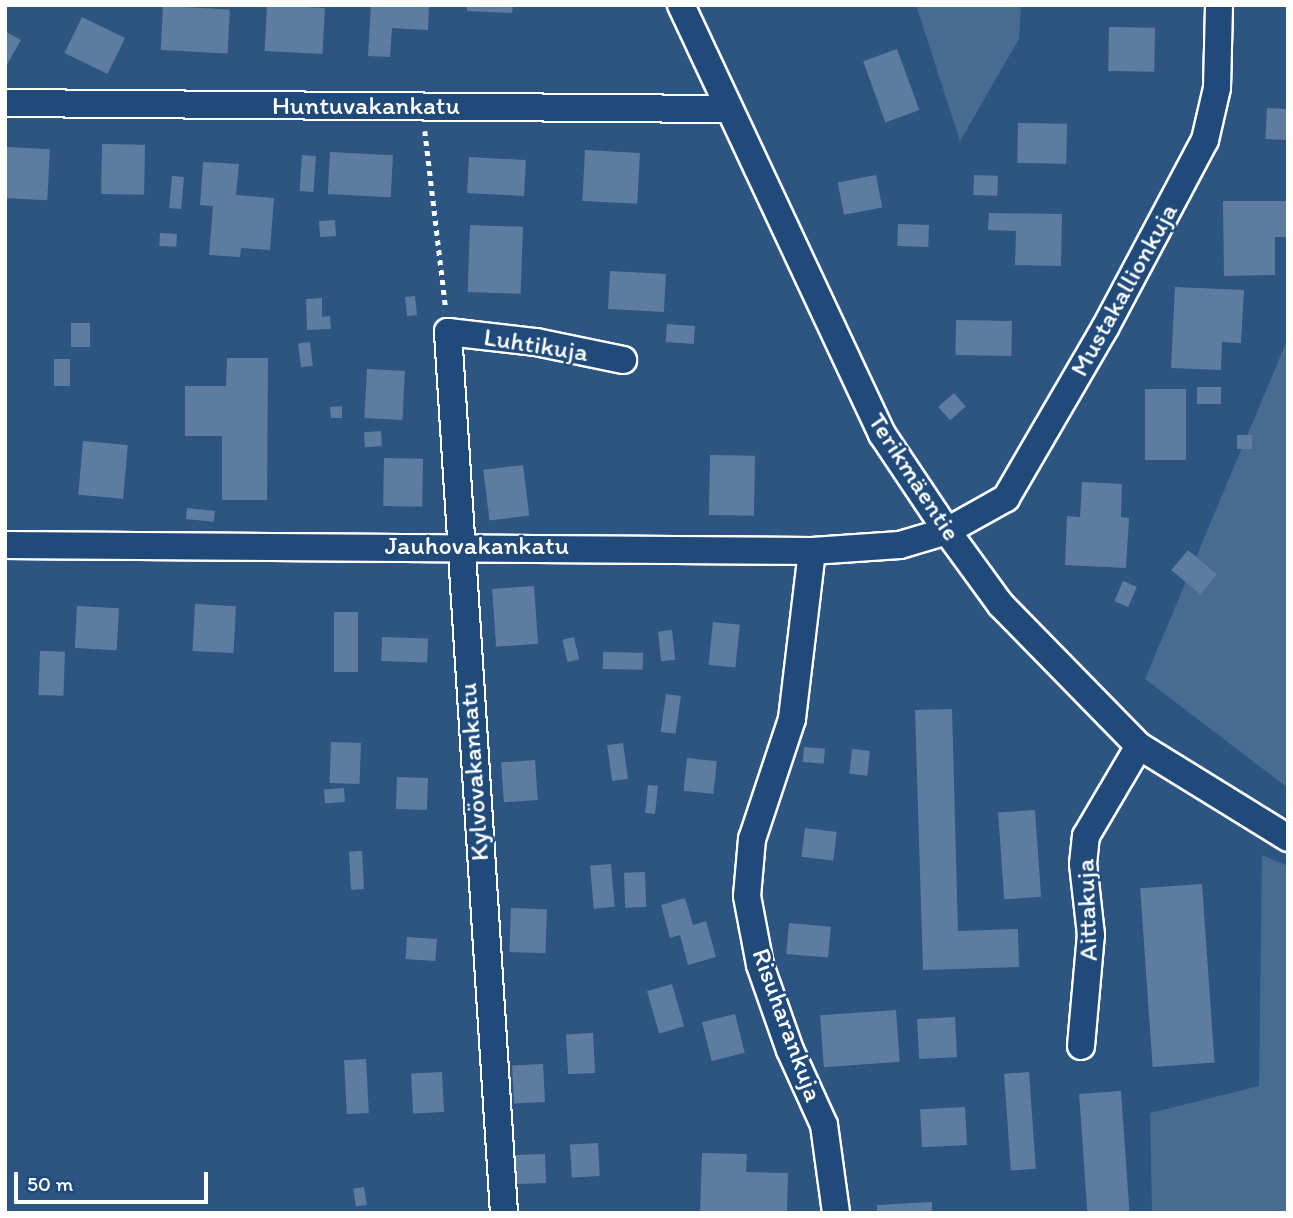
<!DOCTYPE html>
<meta charset="utf-8">
<style>
body{margin:0}
#map{position:relative;width:1293px;height:1218px;overflow:hidden;background:#2c5582;font-family:Itim,sans-serif}
div>[style]{position:absolute}
[style*='--x']{left:calc(var(--x)*1px);top:calc(var(--y)*1px);width:calc(var(--w)*1px);rotate:calc(var(--a)*1deg)}
.green>*{inset:0;background:#486b92}
.building>*{inset:0;background:#5e7c9f;transform-origin:0 0}
.path>*{height:4.5px;margin-top:-2.25px;transform-origin:0;background:repeating-linear-gradient(90deg,#fff 0 5px,transparent 0 10px)}
.roads{filter:drop-shadow(2px 0 #fff) drop-shadow(-2px 0 #fff) drop-shadow(0 2px #fff) drop-shadow(0 -2px #fff)}
.minor>*{height:26px;margin:-13px;padding:0 13px;transform-origin:13px;border-radius:13px;background:#1f4a7a}
span{translate:-50% -50%;white-space:nowrap;text-align:center;line-height:1.15;-webkit-text-stroke:5px #1f4a7a;paint-order:stroke}
.street-label{font-size:26px;color:#fff}
.frame{position:absolute;inset:0;border:7px solid #fff;pointer-events:none}
.scale{position:absolute;left:14px;top:1172px;width:194px;height:32px;box-sizing:border-box;border:4px solid #fff;border-top:0;padding-left:9px;font-size:21px;line-height:24px;white-space:nowrap;color:#fff;-webkit-text-stroke:5px #1f4a7a;paint-order:stroke}
</style>
<div id="map">
<div class="green">
<i style="clip-path:polygon(916px 5px,1021px 5px,1019px 39px,960px 141px)"></i>
<i style="clip-path:polygon(1288px 338px,1288px 788px,1145px 679px)"></i>
<i style="clip-path:polygon(1262px 855px,1288px 866px,1288px 1213px,1152px 1213px,1150px 1113px,1259px 1086px)"></i>
</div>
<div class="building">
<i style="left:267px;top:5px;width:58px;height:46px;rotate:3deg"></i>
<i style="clip-path:polygon(371px 5px,429px 5px,428px 30px,392px 28px,390px 57px,368px 56px)"></i>
<i style="clip-path:polygon(467px 5px,513px 5px,512px 13px,467px 11px)"></i>
<i style="left:163px;top:6px;width:67px;height:44px;rotate:3deg"></i>
<i style="left:82px;top:17px;width:48px;height:40px;rotate:26deg"></i>
<i style="left:1109px;top:27px;width:46px;height:44px;rotate:1deg"></i>
<i style="clip-path:polygon(5px 31px,21px 40px,5px 68px)"></i>
<i style="left:897px;top:49px;width:65px;height:36px;rotate:70deg"></i>
<i style="left:1267px;top:108px;width:21px;height:31px;rotate:3deg"></i>
<i style="left:1018px;top:123px;width:49px;height:40px;rotate:1deg"></i>
<i style="left:102px;top:144px;width:43px;height:50px;rotate:1deg"></i>
<i style="left:5px;top:147px;width:45px;height:51px;rotate:3deg"></i>
<i style="left:585px;top:150px;width:55px;height:51px;rotate:3deg"></i>
<i style="left:330px;top:152px;width:63px;height:42px;rotate:3deg"></i>
<i style="left:302px;top:155px;width:14px;height:36px;rotate:4deg"></i>
<i style="left:469px;top:157px;width:57px;height:36px;rotate:3deg"></i>
<i style="clip-path:polygon(203px 162px,239px 164px,236px 195px,274px 198px,270px 250px,241px 248px,240px 257px,209px 255px,213px 206px,200px 205px)"></i>
<i style="left:876px;top:175px;width:33px;height:39px;rotate:79deg"></i>
<i style="left:974px;top:175px;width:24px;height:20px;rotate:2deg"></i>
<i style="left:172px;top:176px;width:12px;height:32px;rotate:5deg"></i>
<i style="clip-path:polygon(1223px 201px,1288px 201px,1288px 237px,1275px 237px,1275px 275px,1224px 276px)"></i>
<i style="clip-path:polygon(989px 213px,1062px 214px,1061px 266px,1015px 265px,1016px 231px,988px 230px)"></i>
<i style="left:335px;top:220px;width:16px;height:16px;rotate:86deg"></i>
<i style="left:898px;top:224px;width:31px;height:22px;rotate:2deg"></i>
<i style="left:470px;top:225px;width:53px;height:67px;rotate:2deg"></i>
<i style="left:160px;top:233px;width:17px;height:13px;rotate:3deg"></i>
<i style="left:610px;top:271px;width:56px;height:38px;rotate:3deg"></i>
<i style="clip-path:polygon(1175px 287px,1244px 290px,1241px 343px,1222px 342px,1221px 370px,1171px 368px)"></i>
<i style="left:415px;top:296px;width:19px;height:10px;rotate:84deg"></i>
<i style="clip-path:polygon(322px 298px,322px 317px,330px 316px,331px 329px,307px 330px,306px 299px)"></i>
<i style="left:956px;top:320px;width:56px;height:35px;rotate:1deg"></i>
<i style="left:71px;top:323px;width:19px;height:24px"></i>
<i style="left:667px;top:324px;width:28px;height:18px;rotate:4deg"></i>
<i style="left:310px;top:342px;width:24px;height:12px;rotate:83deg"></i>
<i style="clip-path:polygon(227px 358px,268px 358px,267px 500px,222px 500px,222px 436px,185px 436px,185px 386px,226px 386px)"></i>
<i style="left:54px;top:359px;width:16px;height:27px"></i>
<i style="left:367px;top:369px;width:38px;height:49px;rotate:3deg"></i>
<i style="left:1197px;top:387px;width:24px;height:17px"></i>
<i style="left:1145px;top:389px;width:41px;height:71px"></i>
<i style="left:954px;top:393px;width:18px;height:21px;rotate:49deg"></i>
<i style="clip-path:polygon(342px 406px,342px 418px,331px 418px,330px 407px)"></i>
<i style="left:381px;top:431px;width:15px;height:17px;rotate:86deg"></i>
<i style="left:1237px;top:435px;width:15px;height:14px"></i>
<i style="left:83px;top:441px;width:45px;height:54px;rotate:5deg"></i>
<i style="left:710px;top:455px;width:45px;height:60px;rotate:1deg"></i>
<i style="left:384px;top:458px;width:39px;height:48px;rotate:1deg"></i>
<i style="left:523px;top:465px;width:51px;height:40px;rotate:83deg"></i>
<i style="clip-path:polygon(1082px 482px,1122px 484px,1121px 517px,1129px 518px,1126px 568px,1065px 565px,1067px 516px,1080px 517px)"></i>
<i style="left:187px;top:508px;width:28px;height:11px;rotate:6deg"></i>
<i style="left:1188px;top:550px;width:38px;height:26px;rotate:40deg"></i>
<i style="left:1123px;top:581px;width:15px;height:22px;rotate:23deg"></i>
<i style="left:534px;top:586px;width:58px;height:42px;rotate:86deg"></i>
<i style="left:195px;top:604px;width:41px;height:47px;rotate:3deg"></i>
<i style="left:77px;top:606px;width:42px;height:42px;rotate:3deg"></i>
<i style="left:334px;top:612px;width:24px;height:60px"></i>
<i style="left:713px;top:622px;width:27px;height:43px;rotate:6deg"></i>
<i style="left:672px;top:630px;width:30px;height:14px;rotate:84deg"></i>
<i style="left:382px;top:637px;width:46px;height:24px;rotate:2deg"></i>
<i style="left:574px;top:637px;width:23px;height:12px;rotate:77deg"></i>
<i style="left:40px;top:651px;width:25px;height:44px;rotate:2deg"></i>
<i style="left:603px;top:652px;width:40px;height:17px;rotate:1deg"></i>
<i style="left:666px;top:694px;width:15px;height:38px;rotate:8deg"></i>
<i style="clip-path:polygon(952px 709px,958px 931px,1018px 929px,1019px 967px,923px 970px,915px 710px)"></i>
<i style="left:331px;top:742px;width:30px;height:41px;rotate:2deg"></i>
<i style="left:623px;top:743px;width:36px;height:16px;rotate:82deg"></i>
<i style="left:804px;top:747px;width:21px;height:15px;rotate:5deg"></i>
<i style="left:852px;top:749px;width:18px;height:25px;rotate:6deg"></i>
<i style="left:687px;top:758px;width:30px;height:33px;rotate:6deg"></i>
<i style="left:535px;top:760px;width:40px;height:34px;rotate:86deg"></i>
<i style="left:397px;top:777px;width:31px;height:32px;rotate:2deg"></i>
<i style="left:648px;top:785px;width:10px;height:28px;rotate:6deg"></i>
<i style="left:344px;top:788px;width:14px;height:20px;rotate:86deg"></i>
<i style="left:1035px;top:810px;width:87px;height:37px;rotate:86deg"></i>
<i style="left:805px;top:828px;width:32px;height:29px;rotate:7deg"></i>
<i style="left:362px;top:851px;width:38px;height:13px;rotate:87deg"></i>
<i style="left:611px;top:864px;width:43px;height:21px;rotate:85deg"></i>
<i style="left:645px;top:872px;width:35px;height:21px;rotate:88deg"></i>
<i style="left:1202px;top:884px;width:179px;height:62px;rotate:86deg"></i>
<i style="clip-path:polygon(685px 898px,693px 925px,706px 921px,716px 957px,688px 965px,680px 935px,670px 938px,661px 905px)"></i>
<i style="left:511px;top:908px;width:36px;height:44px;rotate:2deg"></i>
<i style="left:789px;top:923px;width:42px;height:31px;rotate:5deg"></i>
<i style="left:407px;top:937px;width:30px;height:22px;rotate:4deg"></i>
<i style="left:672px;top:984px;width:44px;height:26px;rotate:74deg"></i>
<i style="left:896px;top:1010px;width:52px;height:76px;rotate:86deg"></i>
<i style="left:735px;top:1014px;width:40px;height:34px;rotate:76deg"></i>
<i style="left:955px;top:1017px;width:40px;height:38px;rotate:87deg"></i>
<i style="left:593px;top:1033px;width:40px;height:27px;rotate:87deg"></i>
<i style="left:366px;top:1059px;width:54px;height:22px;rotate:87deg"></i>
<i style="left:543px;top:1064px;width:38px;height:31px;rotate:87deg"></i>
<i style="left:442px;top:1072px;width:40px;height:31px;rotate:87deg"></i>
<i style="left:1029px;top:1072px;width:97px;height:25px;rotate:86deg"></i>
<i style="left:1121px;top:1091px;width:122px;height:42px;rotate:86deg"></i>
<i style="left:965px;top:1107px;width:38px;height:45px;rotate:87deg"></i>
<i style="left:598px;top:1143px;width:33px;height:28px;rotate:87deg"></i>
<i style="clip-path:polygon(702px 1153px,747px 1154px,746px 1172px,788px 1173px,787px 1211px,700px 1213px)"></i>
<i style="left:545px;top:1154px;width:29px;height:36px;rotate:88deg"></i>
<i style="left:364px;top:1187px;width:18px;height:11px;rotate:81deg"></i>
<i style="clip-path:polygon(932px 1202px,932px 1213px,877px 1213px,877px 1205px)"></i>
</div>
<div class="path">
<i style="--x:425;--y:131;--w:180;--a:83.3"></i>
</div>
<div class="roads">
<div class="minor">
<i style="--x:681;--y:5;--w:474;--a:64.9"></i>
<i style="--x:882;--y:434;--w:117;--a:56.2"></i>
<i style="--x:947;--y:531;--w:92;--a:53.9"></i>
<i style="--x:1001;--y:605;--w:197;--a:45.6"></i>
<i style="--x:1139;--y:746;--w:175;--a:31.7"></i>
<i style="--x:5;--y:103;--w:722;--a:0.48"></i>
<i style="--x:5;--y:545;--w:807;--a:0.43"></i>
<i style="--x:812;--y:551;--w:88;--a:-3.9"></i>
<i style="--x:900;--y:545;--w:49;--a:-16.6"></i>
<i style="--x:947;--y:531;--w:68;--a:-29.2"></i>
<i style="--x:1006;--y:498;--w:197;--a:-59.8"></i>
<i style="--x:1105;--y:328;--w:213;--a:-62"></i>
<i style="--x:1205;--y:140;--w:53;--a:-77"></i>
<i style="--x:1217;--y:88;--w:83;--a:-88.6"></i>
<i style="--x:812;--y:551;--w:169;--a:96.8"></i>
<i style="--x:792;--y:719;--w:126;--a:108.4"></i>
<i style="--x:752;--y:839;--w:57;--a:95"></i>
<i style="--x:747;--y:896;--w:70;--a:79.3"></i>
<i style="--x:760;--y:965;--w:90;--a:70.6"></i>
<i style="--x:790;--y:1050;--w:82;--a:65.6"></i>
<i style="--x:824;--y:1125;--w:89;--a:82.2"></i>
<i style="--x:1081;--y:1046;--w:111;--a:-84.9"></i>
<i style="--x:1091;--y:935;--w:71;--a:-96.4"></i>
<i style="--x:1083;--y:864;--w:28;--a:-84"></i>
<i style="--x:1086;--y:836;--w:104;--a:-59.5"></i>
<i style="--x:504;--y:1213;--w:883;--a:-93.64"></i>
<i style="--x:448;--y:332;--w:89;--a:6.5"></i>
<i style="--x:536;--y:342;--w:89;--a:11.7"></i>
</div>
</div>
<div class="street-label">
<span style="left:366px;top:106px">Huntuvakankatu</span>
<span style="left:1124px;top:290px;rotate:-61deg">Mustakallionkuja</span>
<span style="left:536px;top:345px;rotate:9deg">Luhtikuja</span>
<span style="left:914px;top:477px;rotate:57deg">Terikmäentie</span>
<span style="left:477px;top:546px">Jauhovakankatu</span>
<span style="left:474px;top:772px;rotate:-94deg">Kylvövakankatu</span>
<span style="left:1087px;top:910px;rotate:-92deg">Aittakuja</span>
<span style="left:787px;top:1025px;rotate:70deg">Risuharankuja</span>
</div>
<div class="frame"></div>
<div class="scale">50 m</div>
</div>
